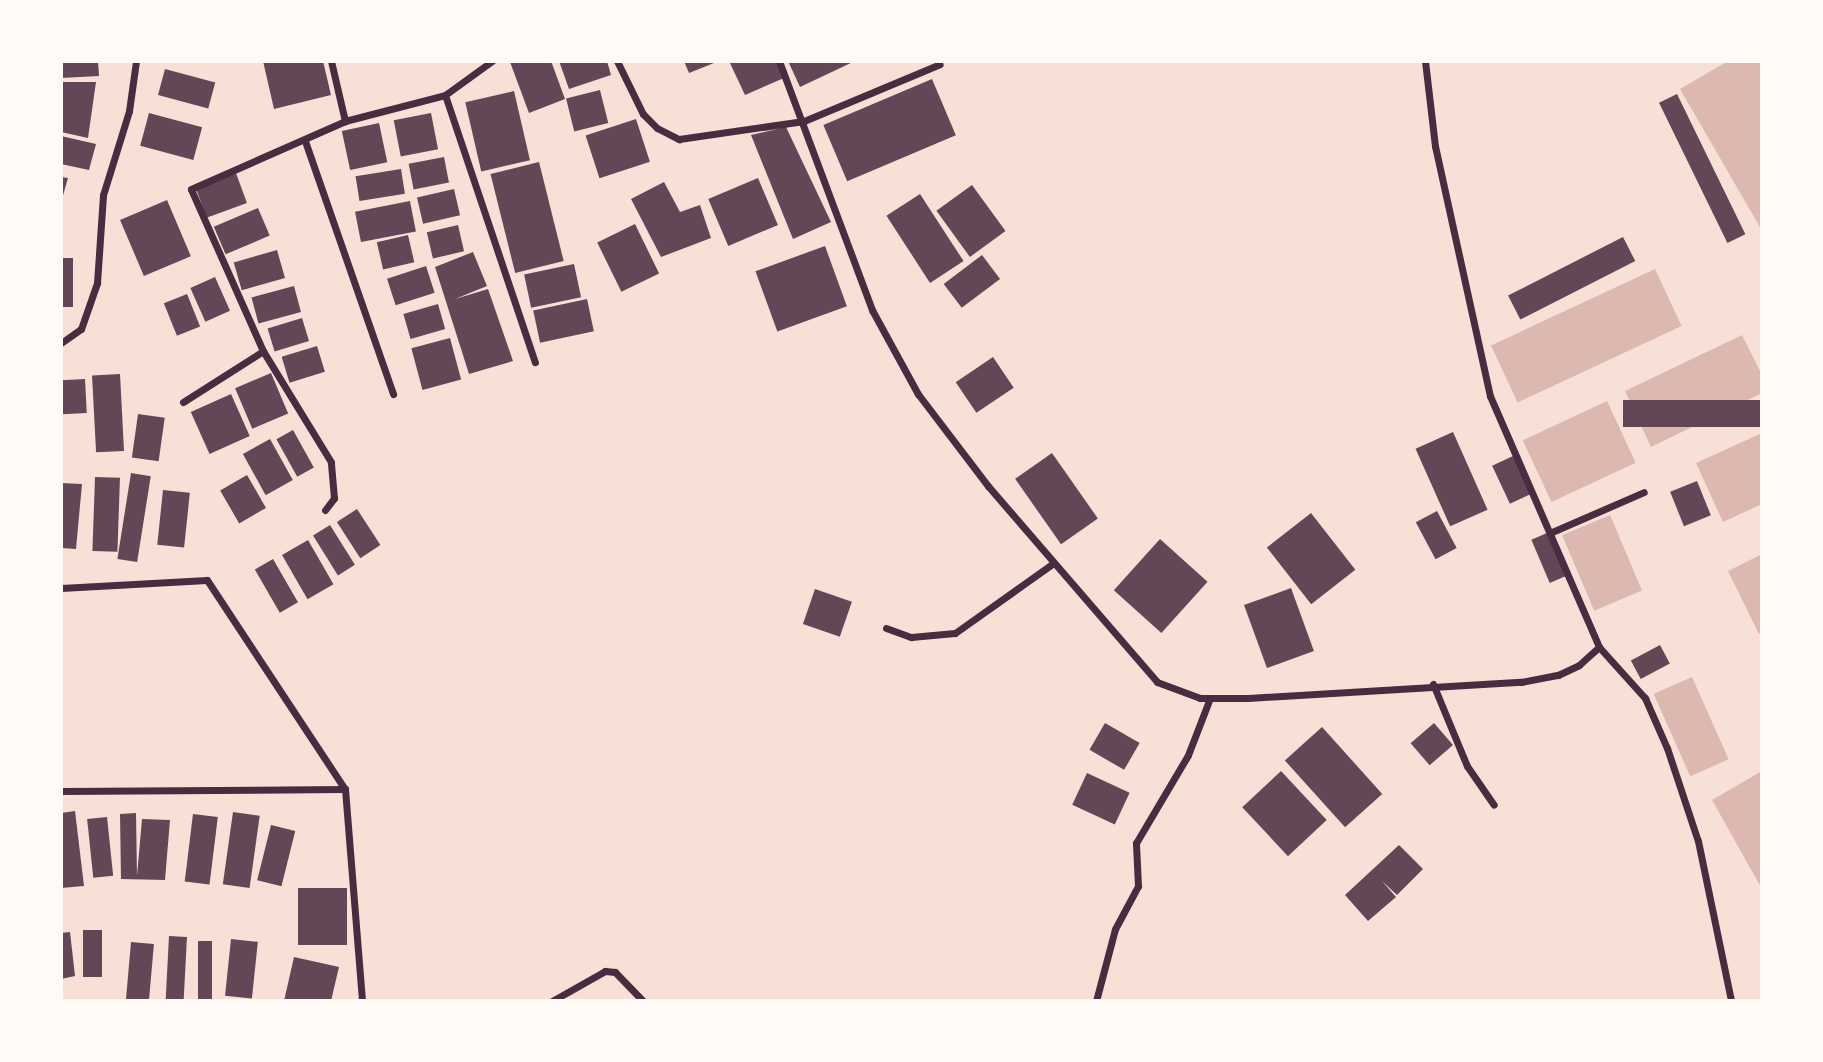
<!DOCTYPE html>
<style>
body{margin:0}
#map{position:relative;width:1823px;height:1062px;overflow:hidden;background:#f7e1d7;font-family:"Asap Condensed",sans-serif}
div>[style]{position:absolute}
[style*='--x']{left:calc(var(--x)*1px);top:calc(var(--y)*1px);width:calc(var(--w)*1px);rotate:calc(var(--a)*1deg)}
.water>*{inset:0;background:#dcb8b0;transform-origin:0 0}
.building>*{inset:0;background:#644757;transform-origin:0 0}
.minor>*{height:7px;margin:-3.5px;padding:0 3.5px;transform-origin:3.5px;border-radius:3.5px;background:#4a2c40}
span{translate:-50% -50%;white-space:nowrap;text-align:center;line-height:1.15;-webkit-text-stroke:5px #fffaf5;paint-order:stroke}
.frame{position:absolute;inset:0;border:63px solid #fffaf5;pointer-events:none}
</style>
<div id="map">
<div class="water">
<i style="clip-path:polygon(1728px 61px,1762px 61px,1761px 229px,1680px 89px)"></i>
<i style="left:1655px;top:269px;width:63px;height:181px;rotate:65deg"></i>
<i style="clip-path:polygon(1742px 335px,1762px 375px,1762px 393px,1651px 447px,1625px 391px)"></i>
<i style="left:1607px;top:401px;width:68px;height:93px;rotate:65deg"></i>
<i style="clip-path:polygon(1762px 433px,1762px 504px,1723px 522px,1696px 463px)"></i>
<i style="left:1610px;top:515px;width:82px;height:52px;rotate:67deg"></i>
<i style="clip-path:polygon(1762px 554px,1762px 632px,1759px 634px,1728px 571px)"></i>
<i style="left:1692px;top:677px;width:90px;height:42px;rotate:66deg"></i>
<i style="clip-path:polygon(1762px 771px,1762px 889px,1712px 800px)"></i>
</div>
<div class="building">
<i style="clip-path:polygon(61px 61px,98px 61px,99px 76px,61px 78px)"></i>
<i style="clip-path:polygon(263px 61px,323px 61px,331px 95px,274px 109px)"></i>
<i style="clip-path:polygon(551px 61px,565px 99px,529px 113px,510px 62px)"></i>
<i style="clip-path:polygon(559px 61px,607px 61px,611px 75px,569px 89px)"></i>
<i style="clip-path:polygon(684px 61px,719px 61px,689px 73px)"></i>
<i style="clip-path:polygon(729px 61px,776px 61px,784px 78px,745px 95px)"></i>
<i style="clip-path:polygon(788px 61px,855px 61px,800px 87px)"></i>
<i style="left:165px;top:69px;width:52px;height:27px;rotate:15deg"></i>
<i style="left:932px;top:79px;width:61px;height:118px;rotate:67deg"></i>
<i style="clip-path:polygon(61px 82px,96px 82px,88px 138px,61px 132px)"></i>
<i style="left:600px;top:90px;width:34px;height:35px;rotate:76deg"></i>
<i style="left:514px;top:91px;width:71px;height:50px;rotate:77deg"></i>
<i style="left:1677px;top:94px;width:156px;height:20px;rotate:64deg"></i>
<i style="left:149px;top:113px;width:55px;height:34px;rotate:15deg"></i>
<i style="left:431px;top:113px;width:37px;height:38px;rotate:79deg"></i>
<i style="left:636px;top:119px;width:45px;height:53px;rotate:72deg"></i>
<i style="left:379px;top:123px;width:40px;height:38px;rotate:78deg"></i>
<i style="clip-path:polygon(786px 127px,831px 222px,793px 239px,751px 135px)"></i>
<i style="clip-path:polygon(61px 136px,96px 144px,89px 170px,61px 164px)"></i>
<i style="left:444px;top:157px;width:26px;height:36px;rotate:79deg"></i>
<i style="left:539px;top:162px;width:102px;height:50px;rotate:76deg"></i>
<i style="left:401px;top:169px;width:25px;height:46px;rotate:81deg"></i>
<i style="left:236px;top:173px;width:32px;height:43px;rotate:70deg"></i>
<i style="clip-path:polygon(61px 177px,68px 178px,62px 199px,61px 199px)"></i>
<i style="left:758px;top:178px;width:51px;height:54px;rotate:67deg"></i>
<i style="clip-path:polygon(664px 182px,680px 212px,700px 205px,711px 238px,661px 257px,631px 199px)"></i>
<i style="left:972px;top:185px;width:57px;height:44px;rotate:54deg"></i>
<i style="left:454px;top:189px;width:27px;height:38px;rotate:77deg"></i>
<i style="left:920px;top:194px;width:80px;height:40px;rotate:57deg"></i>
<i style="left:167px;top:200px;width:61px;height:51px;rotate:67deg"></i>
<i style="left:410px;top:201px;width:31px;height:56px;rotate:79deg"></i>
<i style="left:258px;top:208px;width:30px;height:48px;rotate:67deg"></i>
<i style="left:635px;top:224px;width:55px;height:42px;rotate:64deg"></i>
<i style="left:458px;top:225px;width:27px;height:32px;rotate:77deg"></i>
<i style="left:408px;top:235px;width:28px;height:32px;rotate:77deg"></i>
<i style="left:1623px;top:237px;width:27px;height:129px;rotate:63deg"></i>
<i style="left:825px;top:246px;width:64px;height:74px;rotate:70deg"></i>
<i style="left:277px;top:250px;width:29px;height:45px;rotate:74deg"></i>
<i style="clip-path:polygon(473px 252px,487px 286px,455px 299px,488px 289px,513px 361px,469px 374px,435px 267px)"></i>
<i style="left:982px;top:255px;width:30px;height:48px;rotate:53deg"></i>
<i style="left:61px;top:258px;width:12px;height:49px"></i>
<i style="left:574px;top:264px;width:34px;height:51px;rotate:78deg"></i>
<i style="left:426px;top:266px;width:28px;height:41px;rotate:72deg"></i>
<i style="left:215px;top:277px;width:37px;height:27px;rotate:66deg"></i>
<i style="left:294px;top:286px;width:27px;height:44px;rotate:75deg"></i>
<i style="left:187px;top:294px;width:35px;height:25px;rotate:68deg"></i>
<i style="left:587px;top:299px;width:33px;height:55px;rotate:78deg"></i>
<i style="left:438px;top:304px;width:26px;height:36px;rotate:74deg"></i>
<i style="left:302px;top:318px;width:24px;height:36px;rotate:73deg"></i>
<i style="left:450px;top:338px;width:43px;height:40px;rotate:75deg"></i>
<i style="left:317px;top:346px;width:27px;height:37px;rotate:73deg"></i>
<i style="left:993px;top:357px;width:37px;height:45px;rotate:56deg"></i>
<i style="left:271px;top:373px;width:44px;height:39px;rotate:67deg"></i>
<i style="left:120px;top:374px;width:77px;height:28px;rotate:87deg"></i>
<i style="left:85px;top:379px;width:34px;height:24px;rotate:87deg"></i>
<i style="left:231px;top:394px;width:46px;height:44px;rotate:66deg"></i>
<i style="left:1762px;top:400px;width:27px;height:139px;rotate:90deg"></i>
<i style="left:138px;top:414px;width:27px;height:44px;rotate:8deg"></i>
<i style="left:293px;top:430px;width:43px;height:19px;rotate:61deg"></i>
<i style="left:1453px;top:432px;width:85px;height:41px;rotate:66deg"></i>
<i style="left:270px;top:439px;width:47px;height:31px;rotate:61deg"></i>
<i style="left:1052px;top:453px;width:80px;height:45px;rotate:55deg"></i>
<i style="left:1513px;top:456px;width:42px;height:23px;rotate:65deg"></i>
<i style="left:131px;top:473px;width:20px;height:87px;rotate:9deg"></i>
<i style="left:247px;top:475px;width:38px;height:31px;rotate:60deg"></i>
<i style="left:95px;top:477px;width:25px;height:74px;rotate:2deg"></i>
<i style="left:1697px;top:481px;width:37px;height:29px;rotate:68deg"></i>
<i style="clip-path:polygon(61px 483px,82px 484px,76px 549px,61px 548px)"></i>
<i style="left:163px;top:490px;width:27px;height:55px;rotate:6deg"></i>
<i style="left:357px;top:509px;width:43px;height:24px;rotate:57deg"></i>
<i style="left:1437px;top:511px;width:42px;height:24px;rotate:62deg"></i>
<i style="left:1311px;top:513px;width:72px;height:56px;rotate:52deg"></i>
<i style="left:330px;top:525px;width:47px;height:20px;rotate:58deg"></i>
<i style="left:1547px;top:533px;width:47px;height:17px;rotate:67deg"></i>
<i style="left:1160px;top:539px;width:64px;height:69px;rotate:42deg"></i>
<i style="left:308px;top:540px;width:51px;height:30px;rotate:60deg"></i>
<i style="left:273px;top:559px;width:50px;height:21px;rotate:60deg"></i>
<i style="left:1291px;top:588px;width:67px;height:50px;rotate:70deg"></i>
<i style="left:815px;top:589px;width:39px;height:37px;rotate:19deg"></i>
<i style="left:1660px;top:645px;width:21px;height:33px;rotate:62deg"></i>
<i style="left:1105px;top:723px;width:40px;height:31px;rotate:30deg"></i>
<i style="left:1434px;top:723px;width:29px;height:31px;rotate:49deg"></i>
<i style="left:1322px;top:727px;width:90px;height:50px;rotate:48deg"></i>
<i style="left:1281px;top:771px;width:67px;height:53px;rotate:47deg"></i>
<i style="left:1087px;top:773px;width:47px;height:35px;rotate:25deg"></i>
<i style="clip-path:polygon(75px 811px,84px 886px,61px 888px,61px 813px)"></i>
<i style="left:233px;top:812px;width:27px;height:73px;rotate:8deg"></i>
<i style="clip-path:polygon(136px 813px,137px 876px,142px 819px,170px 820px,165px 880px,121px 879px,120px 814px)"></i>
<i style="left:193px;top:814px;width:25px;height:68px;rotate:7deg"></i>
<i style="left:107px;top:817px;width:59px;height:20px;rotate:84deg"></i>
<i style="left:271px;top:825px;width:25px;height:57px;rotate:14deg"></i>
<i style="clip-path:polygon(1399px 845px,1423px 869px,1397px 895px,1382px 881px,1396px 897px,1368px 921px,1345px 895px)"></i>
<i style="left:298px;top:888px;width:49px;height:57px"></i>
<i style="left:102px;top:930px;width:47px;height:19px;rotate:90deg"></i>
<i style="clip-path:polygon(70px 932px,75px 976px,61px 979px,61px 933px)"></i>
<i style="left:169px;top:936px;width:18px;height:65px;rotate:3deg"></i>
<i style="left:231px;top:939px;width:27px;height:57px;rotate:6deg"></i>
<i style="left:198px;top:941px;width:14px;height:60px"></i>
<i style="left:131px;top:942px;width:23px;height:59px;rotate:5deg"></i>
<i style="clip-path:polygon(294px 957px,339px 967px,331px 1001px,284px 1001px)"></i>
</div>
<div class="minor">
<i style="--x:331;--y:61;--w:62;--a:76.9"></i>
<i style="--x:617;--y:61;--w:59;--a:63.9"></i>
<i style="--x:643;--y:114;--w:20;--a:45"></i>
<i style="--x:657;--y:128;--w:25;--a:27"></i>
<i style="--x:679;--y:139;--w:126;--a:-8.2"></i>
<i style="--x:804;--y:121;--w:147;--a:-22.7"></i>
<i style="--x:779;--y:61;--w:266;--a:69.5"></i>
<i style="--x:872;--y:310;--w:96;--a:61.3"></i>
<i style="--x:918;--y:394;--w:116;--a:52.7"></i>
<i style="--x:988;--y:486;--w:259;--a:49.2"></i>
<i style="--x:1157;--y:682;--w:46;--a:20.4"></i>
<i style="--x:1200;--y:698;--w:48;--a:0"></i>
<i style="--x:1248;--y:698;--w:273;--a:-3.4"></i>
<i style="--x:1521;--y:682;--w:38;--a:-11"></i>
<i style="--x:1558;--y:675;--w:23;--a:-25"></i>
<i style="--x:1579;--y:665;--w:27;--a:-42"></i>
<i style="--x:1425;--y:61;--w:86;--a:83.3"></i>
<i style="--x:1435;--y:146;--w:256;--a:77.6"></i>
<i style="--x:1490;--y:396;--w:274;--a:66.5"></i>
<i style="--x:1599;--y:647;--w:69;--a:48"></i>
<i style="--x:1645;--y:698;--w:55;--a:66.3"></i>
<i style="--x:1667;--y:748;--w:98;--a:71.6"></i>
<i style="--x:1698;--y:841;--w:163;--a:78.3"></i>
<i style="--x:445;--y:95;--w:282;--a:71.4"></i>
<i style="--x:305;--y:141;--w:268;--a:70.8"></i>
<i style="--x:61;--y:343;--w:24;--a:-35"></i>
<i style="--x:81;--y:329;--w:49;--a:-70.8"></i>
<i style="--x:97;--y:283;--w:88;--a:-86.1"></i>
<i style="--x:103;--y:195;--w:88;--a:-72.8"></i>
<i style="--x:129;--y:111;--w:50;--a:-82"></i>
<i style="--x:183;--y:402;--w:95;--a:-32.5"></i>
<i style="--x:325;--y:510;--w:15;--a:-53"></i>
<i style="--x:334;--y:498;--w:36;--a:-95"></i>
<i style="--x:331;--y:462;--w:130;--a:-121.5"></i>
<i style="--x:263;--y:351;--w:177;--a:-114"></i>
<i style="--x:191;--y:189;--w:168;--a:-23.8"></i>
<i style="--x:345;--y:121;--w:103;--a:-14.6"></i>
<i style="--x:445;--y:95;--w:58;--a:-35.9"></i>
<i style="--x:1552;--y:532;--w:100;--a:-23.5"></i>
<i style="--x:61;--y:588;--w:146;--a:-3.1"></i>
<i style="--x:207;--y:580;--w:250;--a:56.6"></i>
<i style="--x:345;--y:789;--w:213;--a:85.4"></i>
<i style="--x:886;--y:628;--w:27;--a:20"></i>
<i style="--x:911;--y:637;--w:44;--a:-5.2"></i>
<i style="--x:955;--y:633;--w:119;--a:-35.4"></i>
<i style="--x:1433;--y:684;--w:89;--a:67.5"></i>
<i style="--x:1467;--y:766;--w:47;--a:55.3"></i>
<i style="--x:61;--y:791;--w:284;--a:-0.4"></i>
<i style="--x:552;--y:1001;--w:61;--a:-29.5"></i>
<i style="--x:605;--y:971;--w:10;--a:6"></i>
<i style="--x:615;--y:972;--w:40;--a:46"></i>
<i style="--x:1096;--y:1001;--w:74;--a:-75.2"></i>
<i style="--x:1115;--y:929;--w:49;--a:-61.9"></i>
<i style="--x:1138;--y:886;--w:43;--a:-92.7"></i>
<i style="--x:1136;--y:843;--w:102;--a:-59.4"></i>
<i style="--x:1188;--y:755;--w:61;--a:-68.9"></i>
</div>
<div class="frame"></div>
</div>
